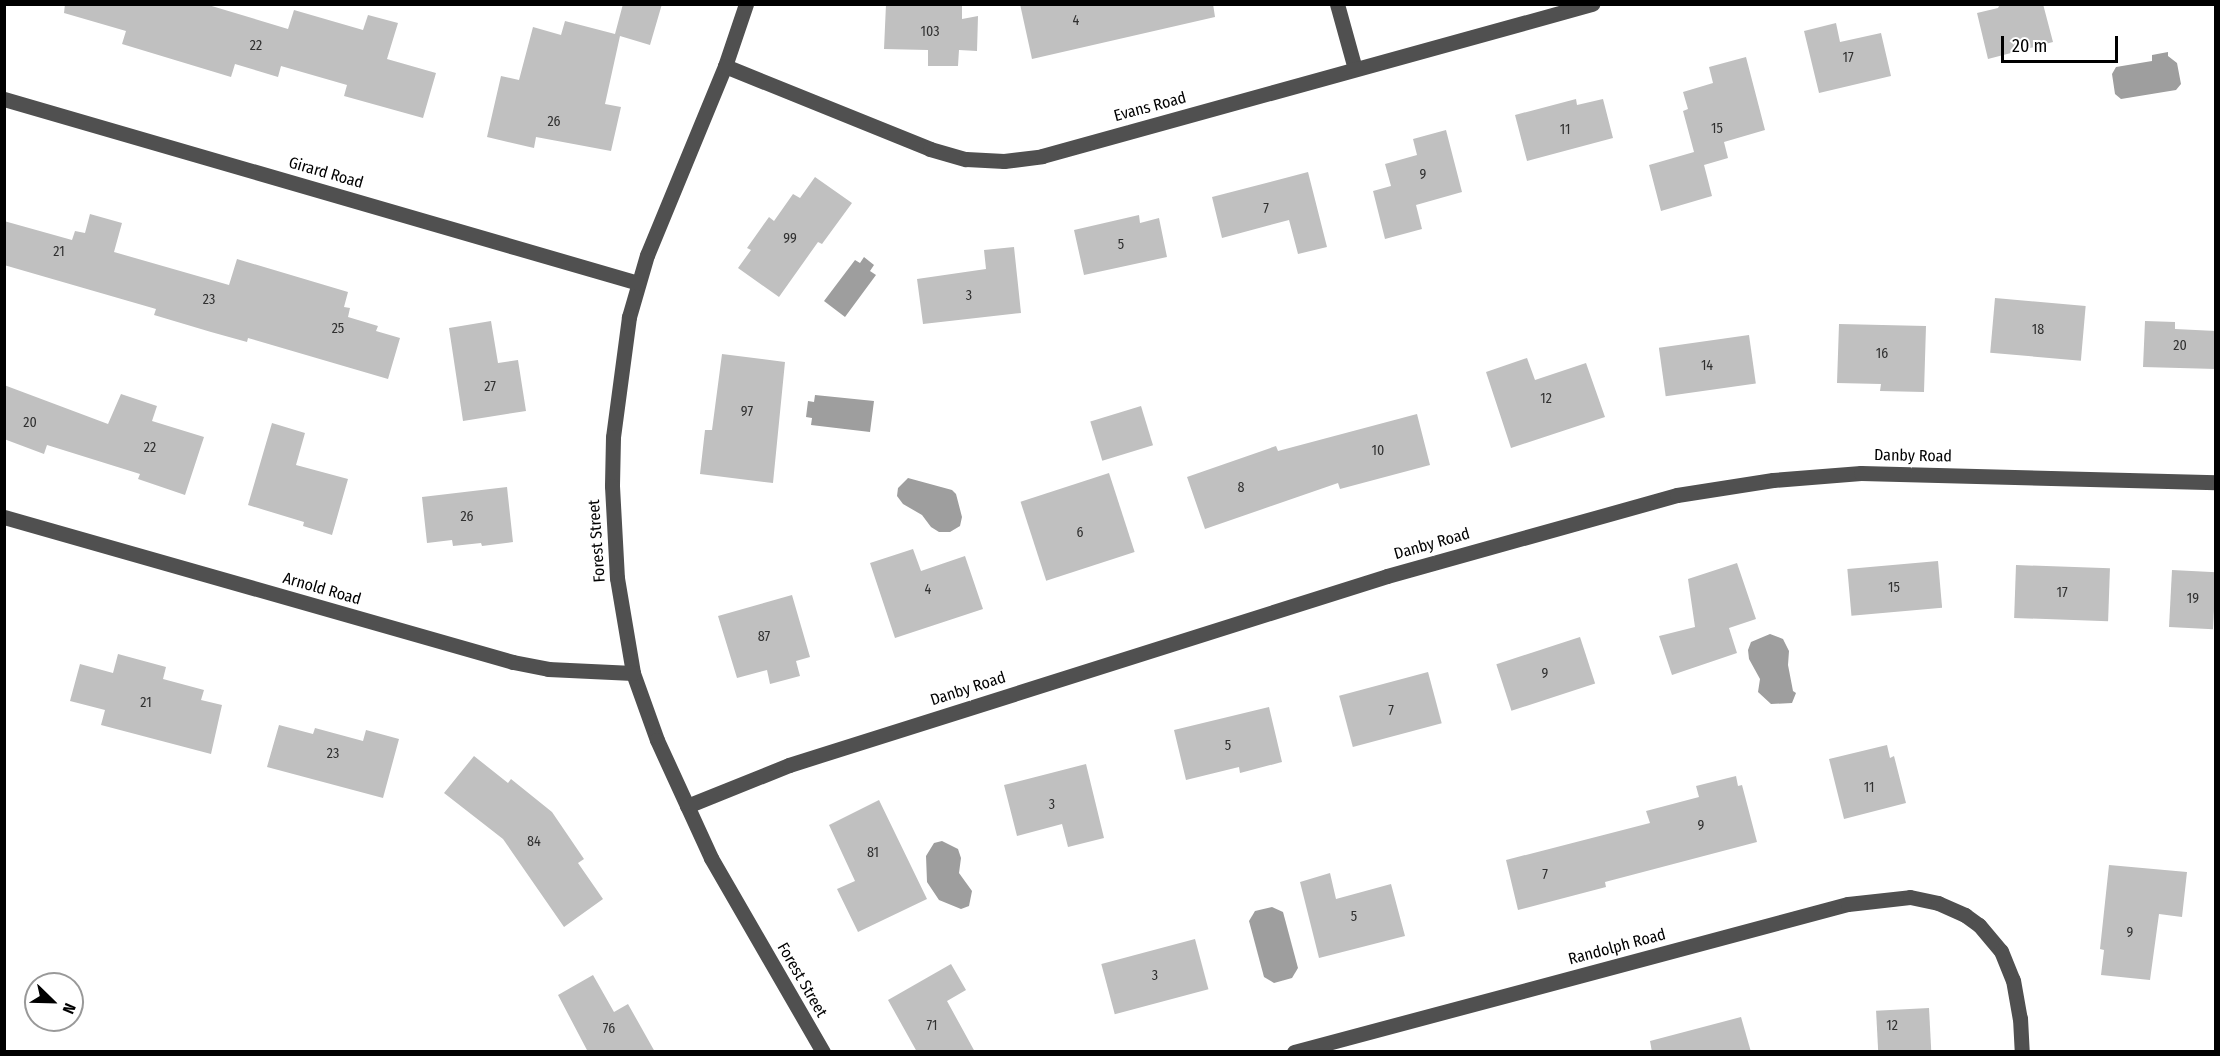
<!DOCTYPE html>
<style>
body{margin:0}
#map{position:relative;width:2220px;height:1056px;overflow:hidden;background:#fff;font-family:"Fira Sans Condensed",sans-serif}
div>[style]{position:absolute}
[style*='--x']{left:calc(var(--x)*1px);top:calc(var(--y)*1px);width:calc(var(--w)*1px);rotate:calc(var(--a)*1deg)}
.water>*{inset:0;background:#9e9e9e}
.building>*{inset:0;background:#c0c0c0;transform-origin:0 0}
.minor>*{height:15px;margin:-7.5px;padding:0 7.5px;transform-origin:7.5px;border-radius:7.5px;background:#505050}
span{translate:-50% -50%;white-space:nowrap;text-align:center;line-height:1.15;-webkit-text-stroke:4.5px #fff;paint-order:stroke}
.number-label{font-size:14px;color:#303030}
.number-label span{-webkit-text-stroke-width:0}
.street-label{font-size:16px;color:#000}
.frame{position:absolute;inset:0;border:6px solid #000;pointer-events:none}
.north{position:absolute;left:24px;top:972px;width:60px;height:60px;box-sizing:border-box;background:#fff;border:2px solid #999;border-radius:50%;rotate:113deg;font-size:16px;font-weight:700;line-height:24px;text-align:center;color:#000}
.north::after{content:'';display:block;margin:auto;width:21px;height:27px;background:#000;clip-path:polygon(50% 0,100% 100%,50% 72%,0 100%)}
.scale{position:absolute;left:2001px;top:36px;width:117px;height:27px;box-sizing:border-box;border:3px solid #000;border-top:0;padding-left:8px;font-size:18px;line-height:21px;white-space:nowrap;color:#000;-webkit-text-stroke:4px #fff;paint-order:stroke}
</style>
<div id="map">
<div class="water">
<i style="clip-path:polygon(2168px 52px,2168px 56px,2177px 63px,2181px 84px,2176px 90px,2121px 99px,2115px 94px,2112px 74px,2116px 67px,2152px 61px,2152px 55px)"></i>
<i style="clip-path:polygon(864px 257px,874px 265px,870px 271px,876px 275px,845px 317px,824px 301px,855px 260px,860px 263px)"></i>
<i style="clip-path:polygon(815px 395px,874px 401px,870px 432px,811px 425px,812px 418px,806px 417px,808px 401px,814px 402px)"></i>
<i style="clip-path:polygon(908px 478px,952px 490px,956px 494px,962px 517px,960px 526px,950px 532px,939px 532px,931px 527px,922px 515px,903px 504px,897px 496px,898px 488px)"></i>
<i style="clip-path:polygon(1770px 634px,1783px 639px,1789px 651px,1788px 665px,1793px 691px,1796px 693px,1792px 703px,1771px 704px,1758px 692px,1760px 679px,1749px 659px,1748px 650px,1751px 642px)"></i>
<i style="clip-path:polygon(942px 841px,958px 849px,961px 858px,959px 873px,972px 891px,969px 906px,961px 909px,939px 900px,927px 882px,926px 856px,934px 843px)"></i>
<i style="clip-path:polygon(1272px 907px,1283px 912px,1298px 968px,1292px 978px,1274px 983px,1264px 977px,1249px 921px,1255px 911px)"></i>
</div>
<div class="building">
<i style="clip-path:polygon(65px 4px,205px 4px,288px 29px,294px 10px,363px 30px,368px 15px,398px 23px,387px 59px,436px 73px,423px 118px,344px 96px,347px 85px,281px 66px,278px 77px,235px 64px,231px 77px,122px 44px,126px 31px,64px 13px)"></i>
<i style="clip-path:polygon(623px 4px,662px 4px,650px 45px,620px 36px,605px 104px,621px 107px,611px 151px,536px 137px,534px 148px,487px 137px,501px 76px,519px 80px,533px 27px,561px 35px,565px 21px,615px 34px)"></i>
<i style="clip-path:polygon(886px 4px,962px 4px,962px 19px,978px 16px,977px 51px,959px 50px,958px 66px,928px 66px,928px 50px,884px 49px)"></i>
<i style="clip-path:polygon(1020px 4px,1213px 4px,1215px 17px,1032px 59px)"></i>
<i style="clip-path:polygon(2000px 4px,2043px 4px,2053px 42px,1988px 59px,1977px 13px,1998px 8px)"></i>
<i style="clip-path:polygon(1836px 23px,1840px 42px,1881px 33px,1891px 76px,1819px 93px,1804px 31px)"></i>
<i style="clip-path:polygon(1746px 57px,1765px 130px,1724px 142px,1728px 158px,1704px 165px,1712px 196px,1661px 211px,1649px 165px,1694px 152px,1683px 111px,1688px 109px,1683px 92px,1713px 83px,1709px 67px)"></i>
<i style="clip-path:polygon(1576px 99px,1577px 105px,1603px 99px,1613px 138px,1527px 161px,1515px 115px)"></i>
<i style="clip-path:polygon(1446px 130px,1462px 192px,1416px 205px,1422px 229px,1385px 239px,1373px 191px,1391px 186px,1385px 164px,1417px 155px,1413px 139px)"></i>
<i style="clip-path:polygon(1308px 172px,1327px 247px,1298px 254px,1289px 220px,1222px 238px,1212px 197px)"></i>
<i style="clip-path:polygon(815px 177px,852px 203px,822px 244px,818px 242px,779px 297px,738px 268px,751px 250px,747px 248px,769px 217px,774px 221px,793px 194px,800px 198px)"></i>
<i style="clip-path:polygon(90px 214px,122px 223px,114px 252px,229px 285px,237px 259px,348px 292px,344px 307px,350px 308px,348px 317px,378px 326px,376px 331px,400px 338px,388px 379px,248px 338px,247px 342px,211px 332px,154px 315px,156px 309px,4px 265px,4px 221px,72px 240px,75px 231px,85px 233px)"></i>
<i style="clip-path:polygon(1139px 215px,1140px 223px,1159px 218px,1167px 257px,1084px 275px,1074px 230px)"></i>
<i style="clip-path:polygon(1014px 247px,1021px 313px,923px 324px,917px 279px,986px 269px,984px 250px)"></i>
<i style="left:1995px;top:298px;width:91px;height:55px;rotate:5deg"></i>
<i style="clip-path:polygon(491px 321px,498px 363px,518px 360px,526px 411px,463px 421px,449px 328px)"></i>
<i style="clip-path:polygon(2145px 321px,2175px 322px,2175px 329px,2216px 331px,2216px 369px,2143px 367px)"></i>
<i style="clip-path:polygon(1839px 324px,1926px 326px,1924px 392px,1880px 391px,1881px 384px,1837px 383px)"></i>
<i style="left:1749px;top:335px;width:49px;height:91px;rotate:82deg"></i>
<i style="clip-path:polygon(722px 354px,785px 362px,773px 483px,700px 474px,705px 430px,712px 430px)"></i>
<i style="clip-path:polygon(1527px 358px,1535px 380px,1586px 363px,1605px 417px,1511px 448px,1486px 372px)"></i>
<i style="clip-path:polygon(4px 385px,108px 424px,121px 394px,157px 406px,152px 421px,204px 437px,185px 495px,138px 479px,140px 474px,47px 445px,44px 454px,4px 439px)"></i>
<i style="left:1141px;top:406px;width:41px;height:53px;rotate:73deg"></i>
<i style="clip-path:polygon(1417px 414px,1430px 465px,1340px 489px,1338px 483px,1205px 529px,1187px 477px,1276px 446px,1278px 451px)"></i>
<i style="clip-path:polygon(272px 423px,305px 433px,296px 465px,348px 479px,332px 535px,303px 526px,304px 522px,248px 505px)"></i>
<i style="left:1109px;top:473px;width:83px;height:93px;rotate:72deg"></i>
<i style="clip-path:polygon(507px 487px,513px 542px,482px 546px,481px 543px,453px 546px,452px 540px,427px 543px,422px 497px)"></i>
<i style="clip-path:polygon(913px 549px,921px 571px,965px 556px,983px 609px,895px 638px,870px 563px)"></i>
<i style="left:1938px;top:561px;width:47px;height:91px;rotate:85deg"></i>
<i style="clip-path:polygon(1737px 563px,1756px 619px,1729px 628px,1737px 653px,1672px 675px,1659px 636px,1695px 627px,1688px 579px)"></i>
<i style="left:2016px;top:565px;width:94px;height:53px;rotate:2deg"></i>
<i style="left:2172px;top:570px;width:44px;height:57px;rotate:3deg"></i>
<i style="clip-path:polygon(792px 595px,810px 657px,796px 661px,800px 676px,770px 684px,767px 670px,737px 678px,718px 616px)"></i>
<i style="left:1580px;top:637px;width:49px;height:88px;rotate:72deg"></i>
<i style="clip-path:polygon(118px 654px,166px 667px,163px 679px,204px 690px,201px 700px,222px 705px,211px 754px,101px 725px,105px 710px,70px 701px,80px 664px,113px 673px)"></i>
<i style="left:1428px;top:672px;width:53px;height:92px;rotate:75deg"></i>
<i style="clip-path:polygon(1269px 707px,1282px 762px,1240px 773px,1239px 767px,1186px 780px,1174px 730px)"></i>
<i style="clip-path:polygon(279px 725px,313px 734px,315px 728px,363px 741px,366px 730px,399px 739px,383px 798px,267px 767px)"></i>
<i style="clip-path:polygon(1887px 745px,1890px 758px,1894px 756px,1906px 803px,1844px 819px,1829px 759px)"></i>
<i style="clip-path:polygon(474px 756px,508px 783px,511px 779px,552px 812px,584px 859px,578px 863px,603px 899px,564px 927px,503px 839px,444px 793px)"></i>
<i style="clip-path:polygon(1086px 764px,1104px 838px,1068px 847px,1062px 824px,1017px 836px,1004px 785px)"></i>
<i style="clip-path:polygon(1736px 776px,1738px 786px,1742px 785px,1757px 842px,1605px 882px,1606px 887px,1518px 910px,1506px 860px,1650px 823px,1646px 811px,1699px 797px,1696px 786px)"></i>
<i style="clip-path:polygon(879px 800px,927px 899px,858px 932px,837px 889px,855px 881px,829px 825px)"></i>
<i style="clip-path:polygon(2109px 865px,2187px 872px,2182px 917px,2159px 914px,2150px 980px,2101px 975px,2104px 950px,2100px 949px)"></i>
<i style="clip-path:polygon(1330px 873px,1336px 899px,1391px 884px,1405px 936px,1319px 958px,1300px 882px)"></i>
<i style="left:1195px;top:939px;width:52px;height:97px;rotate:75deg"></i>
<i style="clip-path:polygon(951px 964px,966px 990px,947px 1001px,975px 1052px,917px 1052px,888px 1000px)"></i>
<i style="clip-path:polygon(593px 975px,614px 1012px,628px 1004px,655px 1052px,588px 1052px,558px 995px)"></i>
<i style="left:1929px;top:1008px;width:44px;height:53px;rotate:87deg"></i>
<i style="clip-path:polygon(1741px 1017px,1751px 1052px,1652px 1052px,1650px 1041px)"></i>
</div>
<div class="minor">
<i style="--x:746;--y:4;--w:65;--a:108.7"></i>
<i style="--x:725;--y:66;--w:204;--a:112.4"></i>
<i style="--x:647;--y:255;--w:65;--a:106.2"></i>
<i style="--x:629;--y:317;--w:121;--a:97.6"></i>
<i style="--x:613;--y:437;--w:49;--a:91.2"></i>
<i style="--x:612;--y:486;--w:92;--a:86.9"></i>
<i style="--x:617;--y:578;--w:96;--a:80.4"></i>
<i style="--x:633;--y:673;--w:71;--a:70.3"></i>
<i style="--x:657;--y:740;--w:130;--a:65.4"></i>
<i style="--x:711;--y:858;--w:224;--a:60"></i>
<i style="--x:1337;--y:4;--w:67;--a:74.5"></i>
<i style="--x:725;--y:66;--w:221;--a:22"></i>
<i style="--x:930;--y:149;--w:37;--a:16"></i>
<i style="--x:966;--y:159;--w:38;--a:3"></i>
<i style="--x:1004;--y:161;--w:38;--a:-7"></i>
<i style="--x:1042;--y:156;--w:571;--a:-15.45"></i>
<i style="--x:4;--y:99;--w:660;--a:16.18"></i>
<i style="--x:4;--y:517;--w:529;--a:15.9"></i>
<i style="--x:513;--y:662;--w:36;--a:11"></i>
<i style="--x:548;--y:669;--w:85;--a:2.7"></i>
<i style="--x:687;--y:806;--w:110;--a:-21.9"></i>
<i style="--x:789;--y:765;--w:627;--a:-17.54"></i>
<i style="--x:1387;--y:576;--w:301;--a:-15.6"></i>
<i style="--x:1677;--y:495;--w:97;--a:-8.9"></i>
<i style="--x:1773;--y:480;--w:88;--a:-4.5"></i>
<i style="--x:1861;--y:473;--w:355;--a:1.5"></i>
<i style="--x:1294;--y:1052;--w:573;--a:-14.96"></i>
<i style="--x:1848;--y:904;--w:62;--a:-6.4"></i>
<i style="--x:1910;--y:897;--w:29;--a:12"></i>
<i style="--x:1938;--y:903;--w:30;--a:24"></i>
<i style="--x:1965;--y:915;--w:17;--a:36"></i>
<i style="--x:1979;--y:925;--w:34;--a:50"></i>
<i style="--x:2001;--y:951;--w:31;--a:68"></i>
<i style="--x:2013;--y:980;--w:39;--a:80"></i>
<i style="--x:2020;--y:1018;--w:34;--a:87"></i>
</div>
<div class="number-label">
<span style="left:1076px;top:21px">4</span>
<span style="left:930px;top:32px">103</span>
<span style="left:256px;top:46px">22</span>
<span style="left:1848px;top:58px">17</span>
<span style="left:554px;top:122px">26</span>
<span style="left:1717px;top:129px">15</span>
<span style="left:1565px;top:130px">11</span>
<span style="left:1423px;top:175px">9</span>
<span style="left:1266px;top:209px">7</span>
<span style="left:790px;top:239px">99</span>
<span style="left:1121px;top:245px">5</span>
<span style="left:59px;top:252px">21</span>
<span style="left:969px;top:296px">3</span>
<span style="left:209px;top:300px">23</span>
<span style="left:338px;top:329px">25</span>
<span style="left:2038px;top:330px">18</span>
<span style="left:2180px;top:346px">20</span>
<span style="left:1882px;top:354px">16</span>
<span style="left:1707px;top:366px">14</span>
<span style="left:490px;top:387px">27</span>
<span style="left:1546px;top:399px">12</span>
<span style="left:747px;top:412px">97</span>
<span style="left:30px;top:423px">20</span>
<span style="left:150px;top:448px">22</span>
<span style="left:1378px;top:451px">10</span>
<span style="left:1241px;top:488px">8</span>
<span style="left:467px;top:517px">26</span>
<span style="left:1080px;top:533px">6</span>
<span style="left:1894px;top:588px">15</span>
<span style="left:928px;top:590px">4</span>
<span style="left:2062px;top:593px">17</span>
<span style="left:2193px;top:599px">19</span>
<span style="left:764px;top:637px">87</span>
<span style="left:1545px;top:674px">9</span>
<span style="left:146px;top:703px">21</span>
<span style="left:1391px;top:711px">7</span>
<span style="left:1228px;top:746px">5</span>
<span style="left:333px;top:754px">23</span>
<span style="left:1869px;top:788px">11</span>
<span style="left:1052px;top:805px">3</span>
<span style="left:1701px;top:826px">9</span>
<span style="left:534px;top:842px">84</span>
<span style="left:873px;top:853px">81</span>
<span style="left:1545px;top:875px">7</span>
<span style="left:1354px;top:917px">5</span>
<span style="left:2130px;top:933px">9</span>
<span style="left:1155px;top:976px">3</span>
<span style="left:932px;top:1026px">71</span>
<span style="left:1892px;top:1026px">12</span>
<span style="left:609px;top:1029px">76</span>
</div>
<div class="street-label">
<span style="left:1150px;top:107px;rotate:-15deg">Evans Road</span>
<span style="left:326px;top:173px;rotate:16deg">Girard Road</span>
<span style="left:1913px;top:456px;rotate:1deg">Danby Road</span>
<span style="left:597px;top:541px;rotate:-94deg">Forest Street</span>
<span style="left:1432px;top:544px;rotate:-16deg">Danby Road</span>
<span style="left:322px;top:589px;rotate:16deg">Arnold Road</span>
<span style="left:968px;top:689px;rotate:-18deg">Danby Road</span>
<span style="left:1617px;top:947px;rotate:-15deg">Randolph Road</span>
<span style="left:802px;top:980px;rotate:60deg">Forest Street</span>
</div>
<div class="frame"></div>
<div class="north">N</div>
<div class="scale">20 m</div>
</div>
